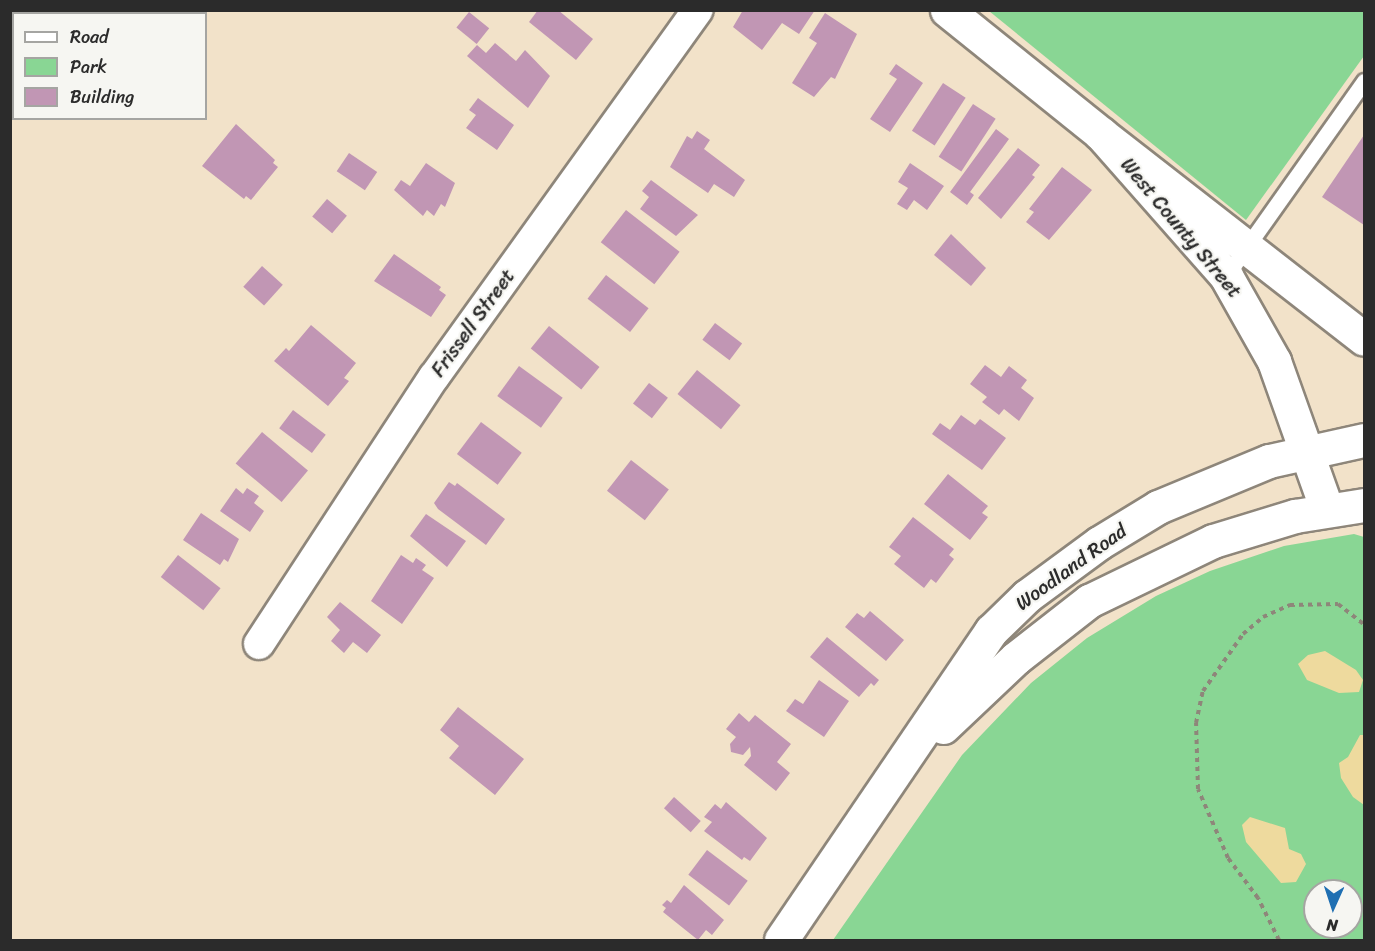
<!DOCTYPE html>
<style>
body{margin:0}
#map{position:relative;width:1375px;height:951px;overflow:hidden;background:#f2e2c9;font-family:Sriracha,sans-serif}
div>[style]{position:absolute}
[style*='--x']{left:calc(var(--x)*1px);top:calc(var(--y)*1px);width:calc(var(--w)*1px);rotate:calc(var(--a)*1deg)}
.green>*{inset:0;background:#89d694}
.sand>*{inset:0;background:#eeda9e}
.building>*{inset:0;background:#c196b4;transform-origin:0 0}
.path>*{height:4px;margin-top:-2px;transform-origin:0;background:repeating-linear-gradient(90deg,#8e867a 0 4.5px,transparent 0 9px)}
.roads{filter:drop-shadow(2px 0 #8e867a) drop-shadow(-2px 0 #8e867a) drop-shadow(0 2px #8e867a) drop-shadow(0 -2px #8e867a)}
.lane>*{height:15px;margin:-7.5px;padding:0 7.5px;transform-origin:7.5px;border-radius:7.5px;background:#fff}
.street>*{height:30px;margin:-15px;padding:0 15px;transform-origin:15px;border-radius:15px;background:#fff}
.secondary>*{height:33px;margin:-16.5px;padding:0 16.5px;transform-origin:16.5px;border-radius:16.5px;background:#fff}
.primary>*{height:33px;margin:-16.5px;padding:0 16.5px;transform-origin:16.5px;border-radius:16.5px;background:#fff}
span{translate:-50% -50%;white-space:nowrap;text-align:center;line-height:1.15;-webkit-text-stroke:4.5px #f6f6f2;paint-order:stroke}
.street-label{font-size:20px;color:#2b2b2b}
.frame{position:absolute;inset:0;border:12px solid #2b2b2b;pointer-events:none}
.legend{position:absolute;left:12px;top:12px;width:195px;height:108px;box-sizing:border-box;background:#f6f6f2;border:2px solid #a5a5a2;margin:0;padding:8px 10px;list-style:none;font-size:18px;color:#2b2b2b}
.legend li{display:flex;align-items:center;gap:12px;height:30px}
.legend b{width:30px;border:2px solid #a5a5a2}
.north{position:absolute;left:1303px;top:879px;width:60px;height:60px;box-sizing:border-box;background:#f6f6f2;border:2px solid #a5a5a2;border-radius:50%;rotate:183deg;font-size:16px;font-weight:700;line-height:24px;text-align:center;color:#2b2b2b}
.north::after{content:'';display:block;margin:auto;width:21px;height:27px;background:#1f6fb2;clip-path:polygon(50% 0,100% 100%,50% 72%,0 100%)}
</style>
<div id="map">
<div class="green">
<i style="clip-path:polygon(989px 11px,1364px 11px,1364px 56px,1246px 220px)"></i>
<i style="clip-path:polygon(evenodd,1354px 534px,1364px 537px,1364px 940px,833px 940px,962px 755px,1031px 683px,1087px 638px,1156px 596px,1210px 571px,1284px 546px,1354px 534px,1315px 891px,1351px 891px,1351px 927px,1315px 927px,1315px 891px)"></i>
</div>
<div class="sand">
<i style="clip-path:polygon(1325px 651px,1356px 670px,1363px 680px,1359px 692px,1339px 693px,1307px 680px,1298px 664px,1308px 655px)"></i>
<i style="clip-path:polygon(1360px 735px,1364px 735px,1364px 805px,1353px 797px,1341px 778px,1339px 763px,1348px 757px)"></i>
<i style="clip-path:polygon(1250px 817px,1285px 828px,1289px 849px,1301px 854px,1306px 864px,1296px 882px,1281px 883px,1246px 842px,1242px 825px)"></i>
</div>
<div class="building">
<i style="clip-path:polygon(538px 10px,558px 10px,593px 39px,576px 60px,529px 22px)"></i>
<i style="clip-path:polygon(743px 10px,815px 10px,799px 34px,782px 23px,762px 50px,733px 27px)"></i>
<i style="left:469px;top:12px;width:26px;height:20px;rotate:39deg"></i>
<i style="clip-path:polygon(825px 13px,857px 34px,835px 79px,831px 77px,814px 97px,792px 83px,817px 43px,809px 38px)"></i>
<i style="clip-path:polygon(495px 43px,516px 61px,525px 50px,550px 76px,528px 108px,467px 56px,477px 45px,486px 53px)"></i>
<i style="clip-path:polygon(896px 64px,923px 83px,890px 132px,870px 119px,897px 79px,889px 74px)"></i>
<i style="left:943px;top:83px;width:27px;height:57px;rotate:33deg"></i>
<i style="clip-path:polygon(478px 98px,514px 125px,497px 150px,466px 128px,476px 115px,469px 110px)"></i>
<i style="left:973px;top:104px;width:27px;height:63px;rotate:33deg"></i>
<i style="clip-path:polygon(236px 124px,275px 160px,273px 163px,278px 167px,251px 200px,246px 196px,244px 199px,202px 166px)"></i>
<i style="clip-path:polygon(996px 129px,1009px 139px,970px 192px,974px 195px,967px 205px,950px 192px)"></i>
<i style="clip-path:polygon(697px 131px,710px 140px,704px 149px,745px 180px,734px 197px,714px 184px,708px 193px,670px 167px,687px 136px,692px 139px)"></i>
<i style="clip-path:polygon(1364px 135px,1364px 225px,1322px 197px)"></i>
<i style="clip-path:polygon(1018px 148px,1040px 165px,1032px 175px,1035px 177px,1001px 219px,978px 198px)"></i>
<i style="left:349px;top:153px;width:34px;height:22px;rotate:34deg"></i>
<i style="clip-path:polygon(426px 163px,455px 183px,445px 207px,441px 204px,434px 216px,427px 210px,423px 216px,394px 190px,401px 180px,410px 186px)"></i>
<i style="clip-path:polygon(910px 163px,944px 186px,927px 210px,914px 200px,907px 210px,897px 204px,908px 188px,898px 182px)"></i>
<i style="clip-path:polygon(1062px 167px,1092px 190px,1049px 240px,1026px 222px,1034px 212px,1029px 209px)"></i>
<i style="clip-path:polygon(651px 180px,698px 215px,676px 236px,640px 209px,649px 197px,642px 191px)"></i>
<i style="left:327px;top:199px;width:26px;height:23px;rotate:40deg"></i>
<i style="left:626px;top:210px;width:68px;height:41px;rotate:38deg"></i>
<i style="clip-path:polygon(951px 234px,986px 268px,971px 286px,934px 255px)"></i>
<i style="clip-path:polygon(394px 254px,441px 287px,439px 290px,446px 295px,431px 317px,374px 281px)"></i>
<i style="left:262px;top:266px;width:28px;height:28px;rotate:42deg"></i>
<i style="left:606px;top:275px;width:54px;height:30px;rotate:38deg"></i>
<i style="left:715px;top:323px;width:34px;height:21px;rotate:37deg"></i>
<i style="clip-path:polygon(311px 325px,356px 363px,344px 378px,349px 381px,328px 406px,274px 361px,286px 348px,289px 351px)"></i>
<i style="left:549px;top:326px;width:65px;height:29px;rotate:39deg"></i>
<i style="clip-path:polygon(985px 365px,1001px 377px,1009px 366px,1027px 380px,1021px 388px,1034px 398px,1019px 421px,1004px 409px,999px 415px,982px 402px,987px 397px,970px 384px)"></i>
<i style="left:519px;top:366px;width:54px;height:37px;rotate:36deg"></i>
<i style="left:697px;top:370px;width:56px;height:31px;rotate:39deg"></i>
<i style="left:649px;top:383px;width:24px;height:26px;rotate:38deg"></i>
<i style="left:293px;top:410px;width:41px;height:23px;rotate:37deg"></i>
<i style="clip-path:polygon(961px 415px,975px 425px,980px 419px,1006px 438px,982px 470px,932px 434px,940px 423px,950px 430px)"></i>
<i style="left:481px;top:422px;width:51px;height:40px;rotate:37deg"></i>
<i style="left:262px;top:432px;width:60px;height:41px;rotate:40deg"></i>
<i style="left:631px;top:460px;width:48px;height:39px;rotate:38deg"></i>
<i style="clip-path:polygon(948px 474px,988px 506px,982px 513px,988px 517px,970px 540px,924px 504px)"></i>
<i style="clip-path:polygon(449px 482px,455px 486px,457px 483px,505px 519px,486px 545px,438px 509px,434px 503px)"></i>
<i style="clip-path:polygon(236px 488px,243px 494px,247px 488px,259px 496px,254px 503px,264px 511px,250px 532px,220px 511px)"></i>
<i style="clip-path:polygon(201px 513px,239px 539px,228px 562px,224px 559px,220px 565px,183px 540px)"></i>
<i style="clip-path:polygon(426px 514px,466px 541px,447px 567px,410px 536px)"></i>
<i style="clip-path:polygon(913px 517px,954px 549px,949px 555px,954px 559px,936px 583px,931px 579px,924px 588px,894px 564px,901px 556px,889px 547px)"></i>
<i style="left:178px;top:555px;width:54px;height:28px;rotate:38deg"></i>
<i style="clip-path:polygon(401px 555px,413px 563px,416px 558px,426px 565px,422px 570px,434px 578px,402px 624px,371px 601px)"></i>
<i style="clip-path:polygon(340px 602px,381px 635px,367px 653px,353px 642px,344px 653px,331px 641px,340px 630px,327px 617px)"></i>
<i style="clip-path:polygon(870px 611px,904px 640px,886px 661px,845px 627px,857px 613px,864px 618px)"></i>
<i style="clip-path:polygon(827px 637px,879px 680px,874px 686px,871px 683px,859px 697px,810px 657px)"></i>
<i style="clip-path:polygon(819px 680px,849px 701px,824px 737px,786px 711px,795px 699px,803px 704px)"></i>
<i style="clip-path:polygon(458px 707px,524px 759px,495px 795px,449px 758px,459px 746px,440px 730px)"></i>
<i style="clip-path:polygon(739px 713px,749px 722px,755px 715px,791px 744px,777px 762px,790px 773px,776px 791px,744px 765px,751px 756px,750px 747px,743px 755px,731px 752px,730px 744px,736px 737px,726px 729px)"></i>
<i style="left:674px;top:797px;width:36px;height:15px;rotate:42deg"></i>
<i style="clip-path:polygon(726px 802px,767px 838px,750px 861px,744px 857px,742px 860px,704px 831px,712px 822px,704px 817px,715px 804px,721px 809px)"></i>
<i style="left:707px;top:850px;width:51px;height:31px;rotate:37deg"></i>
<i style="clip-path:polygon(684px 885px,724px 920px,712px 935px,706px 930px,698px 940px,663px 912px,666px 908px,662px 905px,667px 900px,671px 903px)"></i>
</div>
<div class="path">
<i style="--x:1279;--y:940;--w:47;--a:-116.6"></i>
<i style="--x:1258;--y:898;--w:50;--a:-126.9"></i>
<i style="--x:1228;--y:858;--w:75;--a:-113.5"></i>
<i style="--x:1198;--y:789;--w:66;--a:-91.7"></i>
<i style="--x:1196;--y:723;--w:33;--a:-78"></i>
<i style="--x:1203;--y:691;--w:70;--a:-54.9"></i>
<i style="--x:1243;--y:634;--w:26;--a:-40"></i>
<i style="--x:1263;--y:617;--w:30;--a:-24"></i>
<i style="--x:1290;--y:605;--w:48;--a:-1.2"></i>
<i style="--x:1338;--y:604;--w:33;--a:38"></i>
</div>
<div class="roads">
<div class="lane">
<i style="--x:1226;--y:276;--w:239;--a:-54.7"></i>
</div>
<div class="street">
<i style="--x:259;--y:644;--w:319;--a:-56.8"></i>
<i style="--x:434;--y:377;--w:452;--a:-54.3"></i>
</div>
<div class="secondary">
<i style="--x:947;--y:10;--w:198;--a:38.8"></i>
<i style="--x:1101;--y:134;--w:189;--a:48.6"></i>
<i style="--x:1226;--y:276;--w:98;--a:60.5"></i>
<i style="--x:1274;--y:361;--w:158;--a:70.4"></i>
</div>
<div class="primary">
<i style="--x:1101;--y:134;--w:333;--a:37.9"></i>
<i style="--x:943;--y:727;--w:100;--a:-43.4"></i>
<i style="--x:1016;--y:658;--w:93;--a:-38"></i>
<i style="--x:1089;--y:601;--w:138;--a:-25.8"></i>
<i style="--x:1213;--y:541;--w:86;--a:-17"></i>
<i style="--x:1295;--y:516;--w:70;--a:-9.1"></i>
<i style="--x:781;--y:940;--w:374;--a:-55.8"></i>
<i style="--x:991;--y:631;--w:50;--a:-44.2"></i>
<i style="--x:1027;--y:596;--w:89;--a:-36.4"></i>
<i style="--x:1099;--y:543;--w:69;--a:-31.4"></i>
<i style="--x:1158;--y:507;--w:120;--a:-22.5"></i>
<i style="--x:1269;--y:461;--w:97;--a:-12.5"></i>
</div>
</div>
<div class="street-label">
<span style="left:1181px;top:228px;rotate:50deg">West County Street</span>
<span style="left:473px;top:323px;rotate:-54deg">Frissell Street</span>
<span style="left:1071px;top:567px;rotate:-36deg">Woodland Road</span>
</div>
<div class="frame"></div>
<ul class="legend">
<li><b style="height:8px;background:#fff"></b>Road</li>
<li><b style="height:16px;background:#89d694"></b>Park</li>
<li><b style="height:16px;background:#c196b4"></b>Building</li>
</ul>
<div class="north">N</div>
</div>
